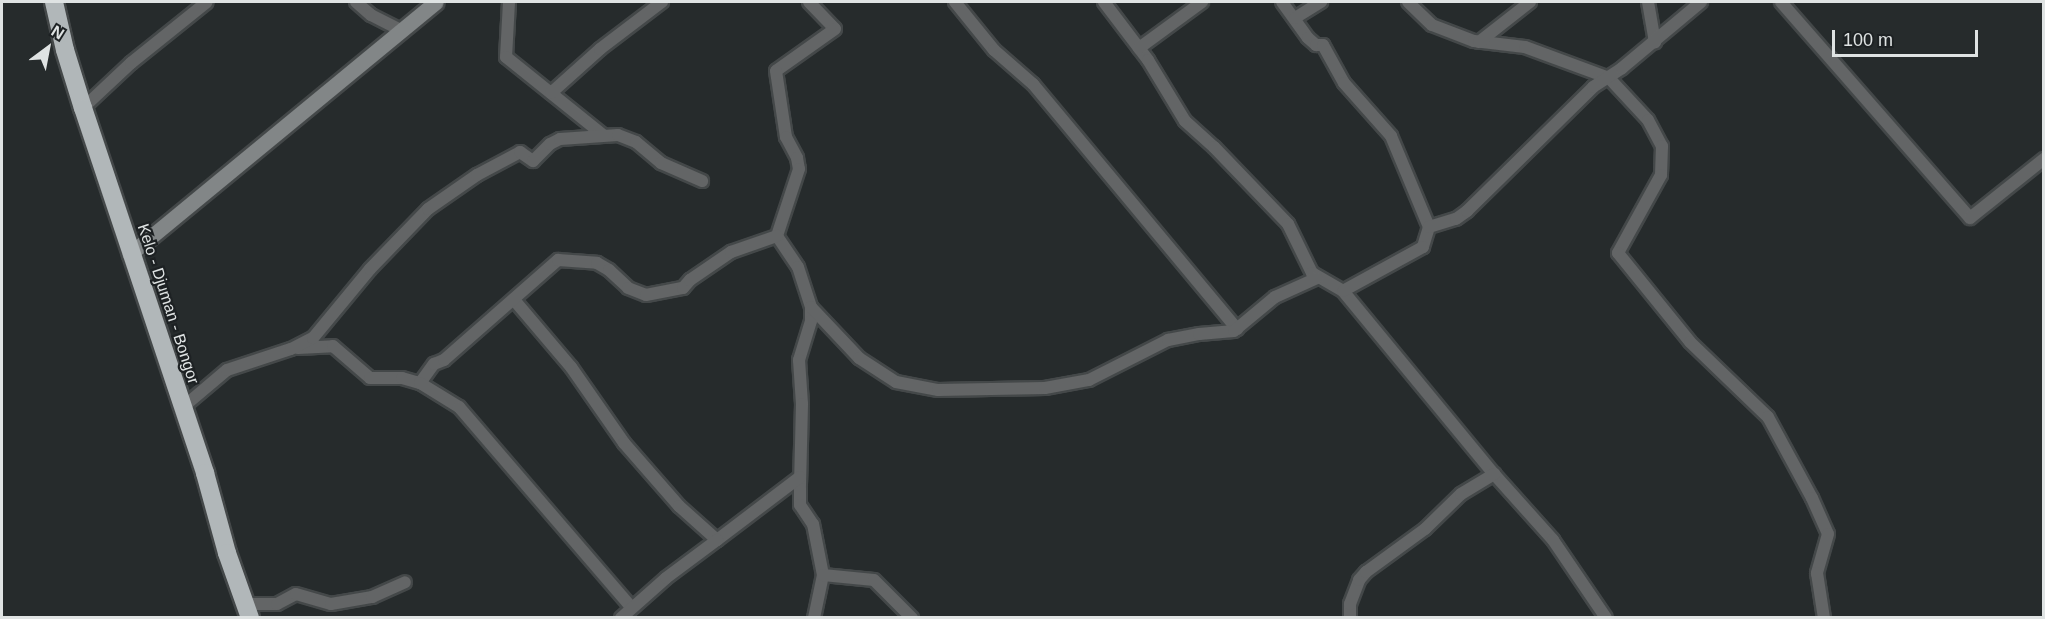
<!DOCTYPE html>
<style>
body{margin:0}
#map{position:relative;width:2045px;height:619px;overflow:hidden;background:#262b2c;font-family:Arial,sans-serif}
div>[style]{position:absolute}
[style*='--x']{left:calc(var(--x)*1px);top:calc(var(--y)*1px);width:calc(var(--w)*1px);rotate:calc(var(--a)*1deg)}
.roads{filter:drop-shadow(2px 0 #444849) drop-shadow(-2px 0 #444849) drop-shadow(0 2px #444849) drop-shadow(0 -2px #444849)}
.street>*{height:12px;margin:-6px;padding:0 6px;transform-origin:6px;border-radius:6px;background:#636566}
.secondary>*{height:15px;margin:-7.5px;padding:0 7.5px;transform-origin:7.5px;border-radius:7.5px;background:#828687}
.highway>*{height:18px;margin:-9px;padding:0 9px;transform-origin:9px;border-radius:9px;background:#b1b7b9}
span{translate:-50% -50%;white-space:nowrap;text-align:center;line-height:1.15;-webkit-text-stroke:4.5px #1d2123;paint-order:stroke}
.street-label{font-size:16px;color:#dfe3e3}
.frame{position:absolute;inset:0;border:3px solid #dfe3e3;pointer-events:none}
.north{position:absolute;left:18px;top:18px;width:60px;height:60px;-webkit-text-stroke:4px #1d2123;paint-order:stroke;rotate:32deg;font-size:16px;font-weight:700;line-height:24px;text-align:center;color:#dfe3e3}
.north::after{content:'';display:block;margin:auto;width:21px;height:27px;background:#dfe3e3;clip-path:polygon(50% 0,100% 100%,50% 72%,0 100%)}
.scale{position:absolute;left:1832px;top:30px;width:146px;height:27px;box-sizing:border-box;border:3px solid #dfe3e3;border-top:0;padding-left:8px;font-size:18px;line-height:21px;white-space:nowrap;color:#dfe3e3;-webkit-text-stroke:4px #1d2123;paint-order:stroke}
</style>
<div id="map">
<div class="roads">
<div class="street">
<i style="--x:356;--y:2;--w:20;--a:41"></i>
<i style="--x:371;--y:15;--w:34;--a:27"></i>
<i style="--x:509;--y:2;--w:55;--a:93.1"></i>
<i style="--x:506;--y:57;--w:124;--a:38.8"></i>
<i style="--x:809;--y:2;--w:37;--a:46"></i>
<i style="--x:835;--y:29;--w:72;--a:144.6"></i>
<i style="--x:776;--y:71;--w:67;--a:81.4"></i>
<i style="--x:786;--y:137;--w:24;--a:62"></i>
<i style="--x:797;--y:158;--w:11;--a:80"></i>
<i style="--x:799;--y:169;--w:71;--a:108.2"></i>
<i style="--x:777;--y:236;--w:37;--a:56"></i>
<i style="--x:798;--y:267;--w:42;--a:72"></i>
<i style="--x:811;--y:307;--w:14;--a:90"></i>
<i style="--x:811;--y:321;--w:41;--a:107.1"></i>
<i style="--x:799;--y:360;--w:44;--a:86.1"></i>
<i style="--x:802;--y:404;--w:84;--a:91.4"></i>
<i style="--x:800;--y:488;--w:17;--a:90"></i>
<i style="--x:800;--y:505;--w:23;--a:56"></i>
<i style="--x:813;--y:524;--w:52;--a:78.9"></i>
<i style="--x:823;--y:575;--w:44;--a:101.8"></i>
<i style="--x:955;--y:2;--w:62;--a:50.9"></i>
<i style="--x:994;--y:50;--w:52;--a:41.1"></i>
<i style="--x:1033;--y:84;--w:319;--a:50.2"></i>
<i style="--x:1104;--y:2;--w:73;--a:52.8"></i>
<i style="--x:1148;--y:60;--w:71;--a:58.8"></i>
<i style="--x:1185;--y:121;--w:39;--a:42"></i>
<i style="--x:1214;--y:147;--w:107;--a:46.1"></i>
<i style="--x:1288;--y:224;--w:55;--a:63.9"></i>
<i style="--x:1312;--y:273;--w:36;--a:30"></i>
<i style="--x:1343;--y:291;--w:237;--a:50.5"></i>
<i style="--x:1494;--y:474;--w:89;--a:48.2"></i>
<i style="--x:1553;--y:540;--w:94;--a:55.8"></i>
<i style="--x:1282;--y:2;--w:44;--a:54.2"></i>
<i style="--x:1308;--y:38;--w:11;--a:41"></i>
<i style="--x:1316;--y:45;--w:7;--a:0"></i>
<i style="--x:1323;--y:45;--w:43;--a:61.1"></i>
<i style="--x:1344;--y:83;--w:71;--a:48.4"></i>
<i style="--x:1391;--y:136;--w:99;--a:67.3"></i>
<i style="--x:1429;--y:227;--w:21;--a:107"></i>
<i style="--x:1423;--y:247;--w:91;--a:151.2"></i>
<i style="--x:1408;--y:2;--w:33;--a:44"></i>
<i style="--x:1432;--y:25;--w:45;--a:20.9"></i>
<i style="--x:1474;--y:41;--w:51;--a:6.7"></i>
<i style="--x:1525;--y:47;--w:90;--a:20.3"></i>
<i style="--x:1609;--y:78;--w:57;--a:47.1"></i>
<i style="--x:1648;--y:120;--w:30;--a:62"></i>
<i style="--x:1662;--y:146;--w:29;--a:92"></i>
<i style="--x:1661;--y:175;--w:89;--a:118.9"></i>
<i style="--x:1618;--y:253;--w:114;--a:51"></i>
<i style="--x:1690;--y:342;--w:108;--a:43.9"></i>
<i style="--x:1768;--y:417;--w:92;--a:61.5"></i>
<i style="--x:1812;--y:498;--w:39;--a:66"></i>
<i style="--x:1828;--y:534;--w:41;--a:105.8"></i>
<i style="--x:1817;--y:573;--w:46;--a:81.2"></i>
<i style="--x:1648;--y:2;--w:41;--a:80.1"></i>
<i style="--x:1781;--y:2;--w:287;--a:48.8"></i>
<i style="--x:1970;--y:218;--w:95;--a:-38.6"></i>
<i style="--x:1295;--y:18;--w:31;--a:-32"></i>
<i style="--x:1479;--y:42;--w:65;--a:-38.1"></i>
<i style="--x:1139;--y:48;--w:78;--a:-36.1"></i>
<i style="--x:551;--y:93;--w:66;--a:-41.9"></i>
<i style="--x:600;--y:49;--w:78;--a:-37.2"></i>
<i style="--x:83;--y:108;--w:66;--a:-43.2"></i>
<i style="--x:131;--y:63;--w:97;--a:-38.8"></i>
<i style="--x:1429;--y:227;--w:28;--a:-17"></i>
<i style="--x:1456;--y:219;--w:14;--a:-36"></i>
<i style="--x:1467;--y:211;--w:177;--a:-44.5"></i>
<i style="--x:1593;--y:87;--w:35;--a:-33"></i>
<i style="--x:1622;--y:68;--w:103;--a:-39.9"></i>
<i style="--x:515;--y:301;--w:87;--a:49.7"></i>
<i style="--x:571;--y:367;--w:93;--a:55.1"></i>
<i style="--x:624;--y:443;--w:84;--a:48.9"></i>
<i style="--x:679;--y:506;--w:51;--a:41.8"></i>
<i style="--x:717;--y:540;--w:104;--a:-37.2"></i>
<i style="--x:811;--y:307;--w:70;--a:46.7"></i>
<i style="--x:859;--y:358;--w:44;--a:33"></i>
<i style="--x:896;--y:382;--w:43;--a:10.8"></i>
<i style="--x:938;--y:390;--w:107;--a:-1.1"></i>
<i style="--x:1045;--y:388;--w:45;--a:-10.3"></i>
<i style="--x:1089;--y:380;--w:89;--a:-26.9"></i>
<i style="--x:1168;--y:340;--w:32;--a:-11"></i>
<i style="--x:1199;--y:334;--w:35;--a:-5"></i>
<i style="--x:1234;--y:331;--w:53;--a:-39.7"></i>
<i style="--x:1275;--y:297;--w:46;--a:-24.3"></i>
<i style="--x:298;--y:348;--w:35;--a:-3"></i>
<i style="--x:333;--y:346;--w:49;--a:40.9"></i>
<i style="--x:370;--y:378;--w:32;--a:0"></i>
<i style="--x:402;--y:378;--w:19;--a:16"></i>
<i style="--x:420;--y:383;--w:24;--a:-54"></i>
<i style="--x:434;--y:364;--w:11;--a:-22"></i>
<i style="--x:444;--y:360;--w:152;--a:-41.3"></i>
<i style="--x:558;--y:260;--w:39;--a:4"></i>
<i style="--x:597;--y:263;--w:14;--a:30"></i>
<i style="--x:609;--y:270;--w:26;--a:43"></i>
<i style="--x:628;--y:288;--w:19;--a:21"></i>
<i style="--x:646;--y:295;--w:38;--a:-11"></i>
<i style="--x:683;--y:288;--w:11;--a:-49"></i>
<i style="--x:690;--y:280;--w:50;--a:-34.3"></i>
<i style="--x:731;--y:252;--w:49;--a:-19.2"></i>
<i style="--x:420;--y:383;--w:46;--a:31.6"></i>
<i style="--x:459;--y:407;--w:265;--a:49.3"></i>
<i style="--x:182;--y:408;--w:59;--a:-40.2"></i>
<i style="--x:227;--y:370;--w:67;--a:-18.2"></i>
<i style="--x:291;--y:349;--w:25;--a:-27"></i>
<i style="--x:313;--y:338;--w:89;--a:-50.4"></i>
<i style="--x:370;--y:269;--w:83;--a:-46"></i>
<i style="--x:428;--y:209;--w:60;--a:-34.8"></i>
<i style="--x:477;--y:175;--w:49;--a:-28.1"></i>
<i style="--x:520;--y:152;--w:16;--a:35"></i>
<i style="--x:533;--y:161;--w:24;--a:-45"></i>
<i style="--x:550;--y:144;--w:11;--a:-27"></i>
<i style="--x:560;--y:139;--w:58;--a:-3.9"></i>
<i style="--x:618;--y:135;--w:19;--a:21"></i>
<i style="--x:636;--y:142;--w:33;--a:40"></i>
<i style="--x:661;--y:163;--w:45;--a:23.7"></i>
<i style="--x:823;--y:575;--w:51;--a:5.6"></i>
<i style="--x:874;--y:580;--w:54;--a:45"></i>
<i style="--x:245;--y:604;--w:32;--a:0"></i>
<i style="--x:277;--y:604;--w:21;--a:-28"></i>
<i style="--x:296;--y:594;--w:36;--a:16"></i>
<i style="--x:331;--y:604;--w:42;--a:-9.7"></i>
<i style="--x:372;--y:597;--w:36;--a:-24"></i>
<i style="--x:621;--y:618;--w:60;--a:-41.6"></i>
<i style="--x:666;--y:578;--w:64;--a:-36.7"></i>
<i style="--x:1350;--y:618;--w:14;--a:-90"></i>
<i style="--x:1350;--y:604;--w:26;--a:-69"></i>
<i style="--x:1359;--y:580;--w:11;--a:-49"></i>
<i style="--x:1366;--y:572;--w:73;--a:-36.1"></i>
<i style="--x:1425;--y:529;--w:50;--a:-44.2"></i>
<i style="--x:1461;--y:494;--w:39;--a:-31"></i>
</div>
<div class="secondary">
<i style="--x:130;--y:254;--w:396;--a:-39.5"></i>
</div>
<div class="highway">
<i style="--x:54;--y:2;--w:49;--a:77.1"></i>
<i style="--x:65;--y:50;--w:61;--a:72.8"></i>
<i style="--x:83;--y:108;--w:385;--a:71.5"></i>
<i style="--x:205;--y:473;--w:83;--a:74.6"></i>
<i style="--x:227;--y:553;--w:69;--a:70.5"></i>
</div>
</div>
<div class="street-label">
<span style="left:168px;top:304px;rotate:72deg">Kelo - Djuman - Bongor</span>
</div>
<div class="frame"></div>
<div class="north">N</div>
<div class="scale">100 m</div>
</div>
